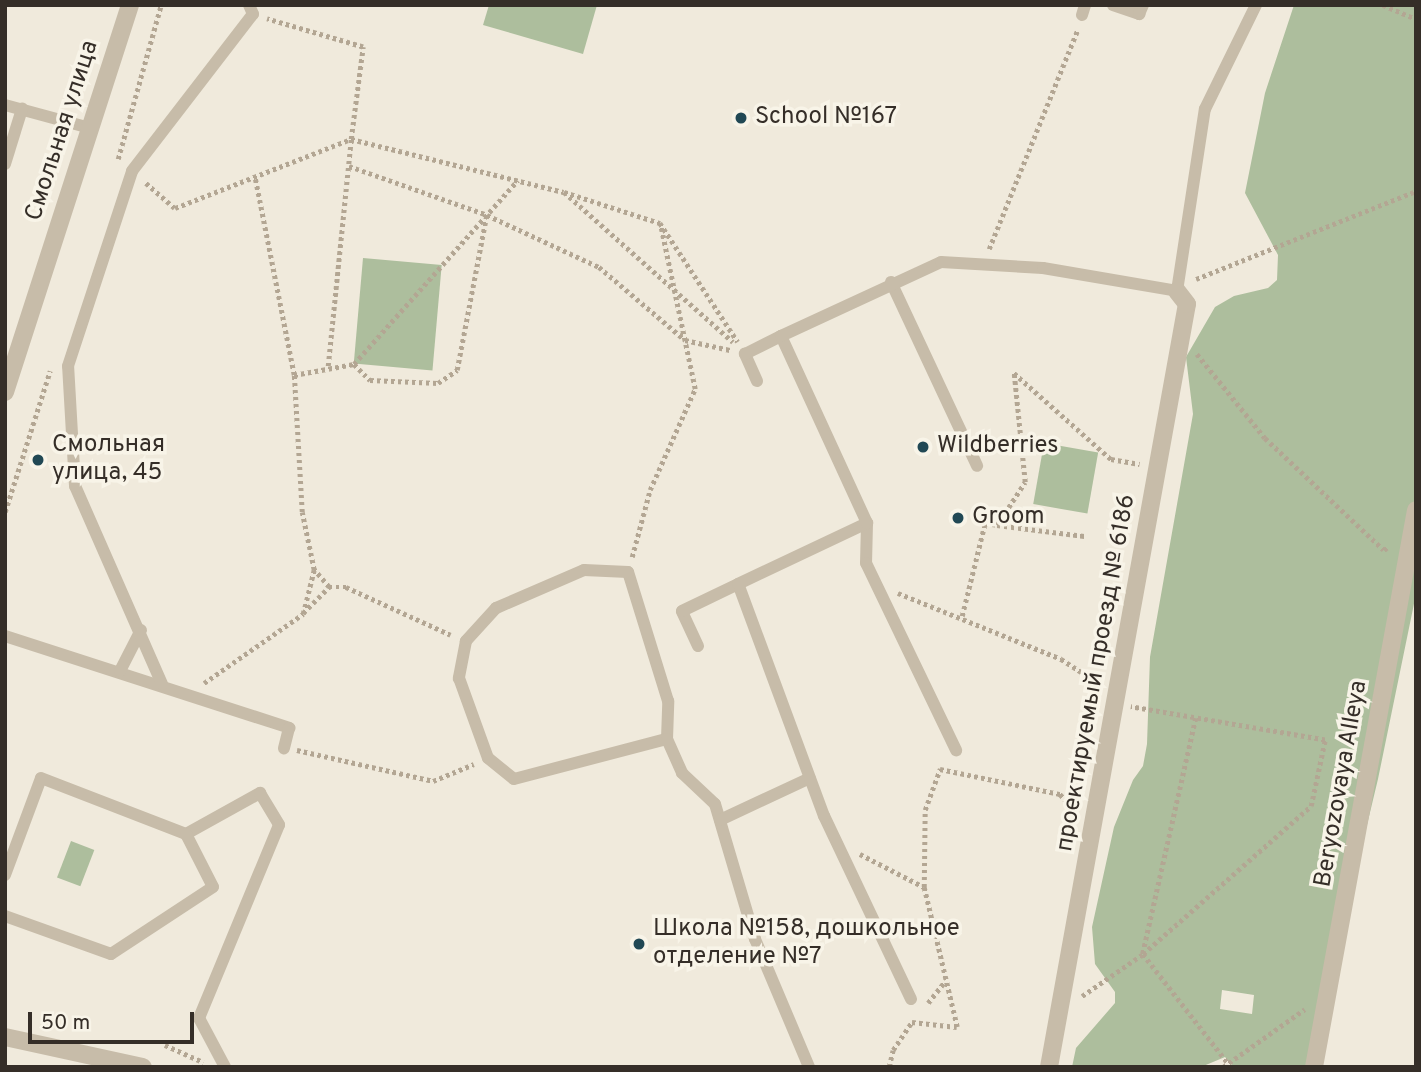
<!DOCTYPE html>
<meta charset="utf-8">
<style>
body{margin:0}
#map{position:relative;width:1421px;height:1072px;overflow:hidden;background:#f0eadc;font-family:Overpass,sans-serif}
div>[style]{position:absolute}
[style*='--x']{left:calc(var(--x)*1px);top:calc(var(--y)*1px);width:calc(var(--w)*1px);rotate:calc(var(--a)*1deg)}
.green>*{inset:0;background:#adbe9d;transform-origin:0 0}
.path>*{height:4.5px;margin-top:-2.25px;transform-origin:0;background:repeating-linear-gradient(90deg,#b3a693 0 3.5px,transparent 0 7px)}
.service>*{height:12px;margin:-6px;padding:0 6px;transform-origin:6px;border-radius:6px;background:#c7bca9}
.pedestrian>*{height:18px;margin:-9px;padding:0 9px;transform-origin:9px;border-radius:9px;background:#c7bca9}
.minor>*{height:18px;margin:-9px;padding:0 9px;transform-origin:9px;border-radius:9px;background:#c7bca9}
.tertiary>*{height:18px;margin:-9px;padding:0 9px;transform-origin:9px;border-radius:9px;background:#c7bca9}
.dots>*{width:19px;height:19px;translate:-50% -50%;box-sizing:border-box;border:4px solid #f8f4e8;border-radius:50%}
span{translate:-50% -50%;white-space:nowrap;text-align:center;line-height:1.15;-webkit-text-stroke:7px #f8f4e8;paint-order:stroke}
.poi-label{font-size:24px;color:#352e28}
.left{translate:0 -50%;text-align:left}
.street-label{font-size:24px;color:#352e28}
.frame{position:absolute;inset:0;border:7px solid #352e28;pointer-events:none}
.scale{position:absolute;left:28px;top:1012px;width:166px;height:32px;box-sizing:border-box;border:4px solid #352e28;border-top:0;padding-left:9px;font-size:21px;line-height:24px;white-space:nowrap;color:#352e28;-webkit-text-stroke:5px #f8f4e8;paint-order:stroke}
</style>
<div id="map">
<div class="green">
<i style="clip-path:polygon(489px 5px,597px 5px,583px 54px,483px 25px)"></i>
<i style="clip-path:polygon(evenodd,1294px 5px,1416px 5px,1416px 594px,1378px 779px,1309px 1067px,1234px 1067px,1225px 1057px,1201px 1067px,1072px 1067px,1076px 1048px,1115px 1003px,1115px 992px,1095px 964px,1092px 927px,1114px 827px,1133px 780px,1143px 766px,1147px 744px,1150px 657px,1193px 414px,1186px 357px,1215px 307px,1234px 296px,1268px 288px,1277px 280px,1278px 255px,1245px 193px,1265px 93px,1294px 5px,1222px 990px,1254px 995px,1252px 1014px,1220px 1009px,1222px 990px)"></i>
<i style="left:363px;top:258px;width:79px;height:106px;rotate:5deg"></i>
<i style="left:1044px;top:443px;width:55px;height:62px;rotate:10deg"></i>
<i style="left:71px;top:841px;width:25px;height:39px;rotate:21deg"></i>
</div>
<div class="path">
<i style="--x:1383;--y:5;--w:36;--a:23"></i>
<i style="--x:118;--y:159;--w:160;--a:-74.4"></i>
<i style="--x:349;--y:166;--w:146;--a:19.5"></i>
<i style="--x:487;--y:215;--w:123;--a:24.9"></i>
<i style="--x:599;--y:267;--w:113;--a:40.3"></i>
<i style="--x:685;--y:340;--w:46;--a:12.5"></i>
<i style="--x:146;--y:183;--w:38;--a:41"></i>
<i style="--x:175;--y:208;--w:189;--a:-21.4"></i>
<i style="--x:351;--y:139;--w:93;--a:-82.6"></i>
<i style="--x:363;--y:47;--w:100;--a:-163.7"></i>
<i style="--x:564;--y:192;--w:226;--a:41.6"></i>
<i style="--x:989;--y:249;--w:235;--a:-68"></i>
<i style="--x:1196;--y:279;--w:237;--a:-21.8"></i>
<i style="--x:1197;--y:354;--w:108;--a:51"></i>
<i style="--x:1265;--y:438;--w:163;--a:43.3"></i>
<i style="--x:1384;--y:550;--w:6;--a:-39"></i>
<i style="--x:354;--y:364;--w:23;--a:45"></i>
<i style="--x:370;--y:380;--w:68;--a:2.5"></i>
<i style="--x:438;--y:383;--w:23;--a:-34"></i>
<i style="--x:457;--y:370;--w:155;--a:-79.2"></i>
<i style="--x:328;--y:366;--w:228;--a:-84.2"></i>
<i style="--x:351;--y:139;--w:219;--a:14"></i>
<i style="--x:564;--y:192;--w:101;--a:17.9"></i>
<i style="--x:660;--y:223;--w:142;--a:56.8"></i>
<i style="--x:1014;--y:373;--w:130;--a:41.6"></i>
<i style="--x:1111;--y:459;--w:29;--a:10"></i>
<i style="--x:294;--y:375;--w:61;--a:-10.4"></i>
<i style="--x:354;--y:364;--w:246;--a:-48.3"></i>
<i style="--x:5;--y:512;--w:148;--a:-72.3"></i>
<i style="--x:997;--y:525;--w:88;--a:7.2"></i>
<i style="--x:632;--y:557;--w:69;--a:-75"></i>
<i style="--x:650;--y:490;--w:111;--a:-66"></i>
<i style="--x:695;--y:389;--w:165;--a:-101.9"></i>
<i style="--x:329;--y:587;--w:17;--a:0"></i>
<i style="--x:346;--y:587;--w:115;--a:24.6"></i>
<i style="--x:898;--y:593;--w:176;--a:22"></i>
<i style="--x:1061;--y:659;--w:46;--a:32.7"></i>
<i style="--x:303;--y:613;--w:37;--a:-45"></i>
<i style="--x:329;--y:587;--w:23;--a:-131"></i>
<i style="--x:962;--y:616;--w:96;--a:-76.1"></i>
<i style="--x:985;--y:523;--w:12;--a:9"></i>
<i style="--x:997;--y:525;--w:51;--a:-56.9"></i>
<i style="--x:1025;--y:482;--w:110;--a:-95.8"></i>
<i style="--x:204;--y:683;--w:121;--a:-34.9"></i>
<i style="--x:303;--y:614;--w:45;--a:-76"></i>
<i style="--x:314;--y:570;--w:59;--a:-101.7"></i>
<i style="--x:302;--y:512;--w:137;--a:-93.3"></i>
<i style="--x:294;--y:375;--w:201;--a:-101.2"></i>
<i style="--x:1196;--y:718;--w:242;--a:102.7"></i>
<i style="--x:1143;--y:954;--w:138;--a:52.1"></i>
<i style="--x:297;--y:750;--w:139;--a:12.8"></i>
<i style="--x:433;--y:781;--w:44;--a:-22.5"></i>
<i style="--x:860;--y:854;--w:72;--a:27.3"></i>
<i style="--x:1082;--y:996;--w:74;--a:-34.5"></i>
<i style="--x:1143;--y:954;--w:224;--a:-41.4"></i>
<i style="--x:1311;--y:806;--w:67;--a:-78"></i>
<i style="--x:1325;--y:740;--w:197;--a:-170.3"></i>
<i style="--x:928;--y:1003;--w:28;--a:-52"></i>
<i style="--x:165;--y:1045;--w:42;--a:24.1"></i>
<i style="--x:889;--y:1067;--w:17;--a:-77"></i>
<i style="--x:893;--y:1050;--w:34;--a:-56"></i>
<i style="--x:912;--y:1022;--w:45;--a:6.3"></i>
<i style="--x:957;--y:1027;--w:144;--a:-103.3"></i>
<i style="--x:924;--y:887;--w:77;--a:-89.3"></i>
<i style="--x:925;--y:810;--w:44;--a:-69.9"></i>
<i style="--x:940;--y:769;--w:123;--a:11.8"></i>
<i style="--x:1060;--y:794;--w:22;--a:47"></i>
<i style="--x:1223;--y:1067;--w:100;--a:-35.3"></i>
</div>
<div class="service">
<i style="--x:1113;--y:5;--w:28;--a:19"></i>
<i style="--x:1139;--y:14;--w:10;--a:-66"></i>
<i style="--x:1082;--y:15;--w:10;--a:-73"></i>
<i style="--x:5;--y:105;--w:88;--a:15.1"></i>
<i style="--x:5;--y:164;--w:58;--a:-72.8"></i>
<i style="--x:891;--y:282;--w:203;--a:64.9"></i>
<i style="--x:757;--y:381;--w:30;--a:-114"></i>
<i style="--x:745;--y:354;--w:40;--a:-26.6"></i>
<i style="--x:867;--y:523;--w:40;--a:91.4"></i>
<i style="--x:866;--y:563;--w:208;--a:64.3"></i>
<i style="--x:5;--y:636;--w:299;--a:17.9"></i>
<i style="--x:289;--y:728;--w:21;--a:104"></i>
<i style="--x:698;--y:646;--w:38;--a:-115"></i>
<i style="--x:682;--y:611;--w:62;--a:-25.7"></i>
<i style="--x:120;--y:671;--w:46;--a:-62.9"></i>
<i style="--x:162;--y:684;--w:216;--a:-113.7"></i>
<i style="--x:75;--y:486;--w:120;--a:-93.3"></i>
<i style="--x:68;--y:366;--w:205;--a:-71.8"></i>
<i style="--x:132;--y:171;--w:198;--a:-52.4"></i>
<i style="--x:253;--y:14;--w:10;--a:-114"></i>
<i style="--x:667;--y:739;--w:38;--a:-88"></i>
<i style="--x:668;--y:701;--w:135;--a:-107.2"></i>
<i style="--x:628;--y:572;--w:44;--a:-177.4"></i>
<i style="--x:584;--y:570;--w:96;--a:156.6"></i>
<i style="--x:496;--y:608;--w:45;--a:132.3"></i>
<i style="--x:466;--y:641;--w:38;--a:101"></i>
<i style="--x:459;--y:678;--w:85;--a:70.1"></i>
<i style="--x:488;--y:758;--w:33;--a:39"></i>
<i style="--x:514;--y:779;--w:158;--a:-14.7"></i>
<i style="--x:667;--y:739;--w:37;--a:66"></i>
<i style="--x:682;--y:773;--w:45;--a:43.2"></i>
<i style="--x:715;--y:804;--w:141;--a:73.5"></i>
<i style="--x:755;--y:939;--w:139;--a:67.1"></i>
<i style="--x:720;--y:820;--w:99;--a:-25"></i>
<i style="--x:186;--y:834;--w:85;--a:-29"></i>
<i style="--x:260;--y:793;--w:37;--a:59"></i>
<i style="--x:279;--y:825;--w:209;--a:112.5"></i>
<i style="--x:199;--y:1018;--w:55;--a:62"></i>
<i style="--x:5;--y:875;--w:103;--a:-69.6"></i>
<i style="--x:41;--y:778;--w:155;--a:21.1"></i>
<i style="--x:186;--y:834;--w:59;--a:63"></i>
<i style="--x:213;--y:887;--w:122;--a:146.7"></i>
<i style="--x:111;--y:954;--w:113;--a:-160.3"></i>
<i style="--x:911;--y:999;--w:203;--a:-115.4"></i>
<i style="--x:824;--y:816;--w:247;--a:-110.3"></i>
<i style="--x:738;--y:584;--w:143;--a:-25.3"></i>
<i style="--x:867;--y:523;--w:206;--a:-114.7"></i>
<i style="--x:781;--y:336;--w:176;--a:-24.8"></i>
<i style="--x:941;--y:262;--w:102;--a:3.4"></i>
<i style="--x:1043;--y:268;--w:136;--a:9.7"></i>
<i style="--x:1177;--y:291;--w:184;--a:-81.3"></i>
<i style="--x:1205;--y:109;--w:116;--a:-63.9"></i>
</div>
<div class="pedestrian">
<i style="--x:1314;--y:1067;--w:566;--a:-79.62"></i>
</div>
<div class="minor">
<i style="--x:5;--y:1037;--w:141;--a:12.3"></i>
<i style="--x:1049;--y:1067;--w:775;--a:-79.75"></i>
<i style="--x:1187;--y:304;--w:16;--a:-128"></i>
</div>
<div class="tertiary">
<i style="--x:5;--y:392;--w:407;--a:-72.1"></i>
</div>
<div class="dots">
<i style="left:741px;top:118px;background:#214854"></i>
<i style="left:923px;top:447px;background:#214854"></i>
<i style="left:38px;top:460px;background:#214854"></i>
<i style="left:958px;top:518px;background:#214854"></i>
<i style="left:639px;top:944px;background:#214854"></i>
</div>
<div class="poi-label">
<span class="left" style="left:755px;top:118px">School №167</span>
<span class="left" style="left:52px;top:460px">Смольная<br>улица, 45</span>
<span class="left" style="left:937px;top:447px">Wildberries</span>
<span class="left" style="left:972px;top:518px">Groom</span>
<span class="left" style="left:653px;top:944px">Школа №158, дошкольное<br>отделение №7</span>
</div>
<div class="street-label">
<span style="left:63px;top:131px;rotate:-72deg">Смольная улица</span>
<span style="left:1097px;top:673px;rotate:-80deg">проектируемый проезд № 6186</span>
<span style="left:1342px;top:784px;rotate:-80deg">Beryozovaya Alleya</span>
</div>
<div class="frame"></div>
<div class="scale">50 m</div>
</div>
